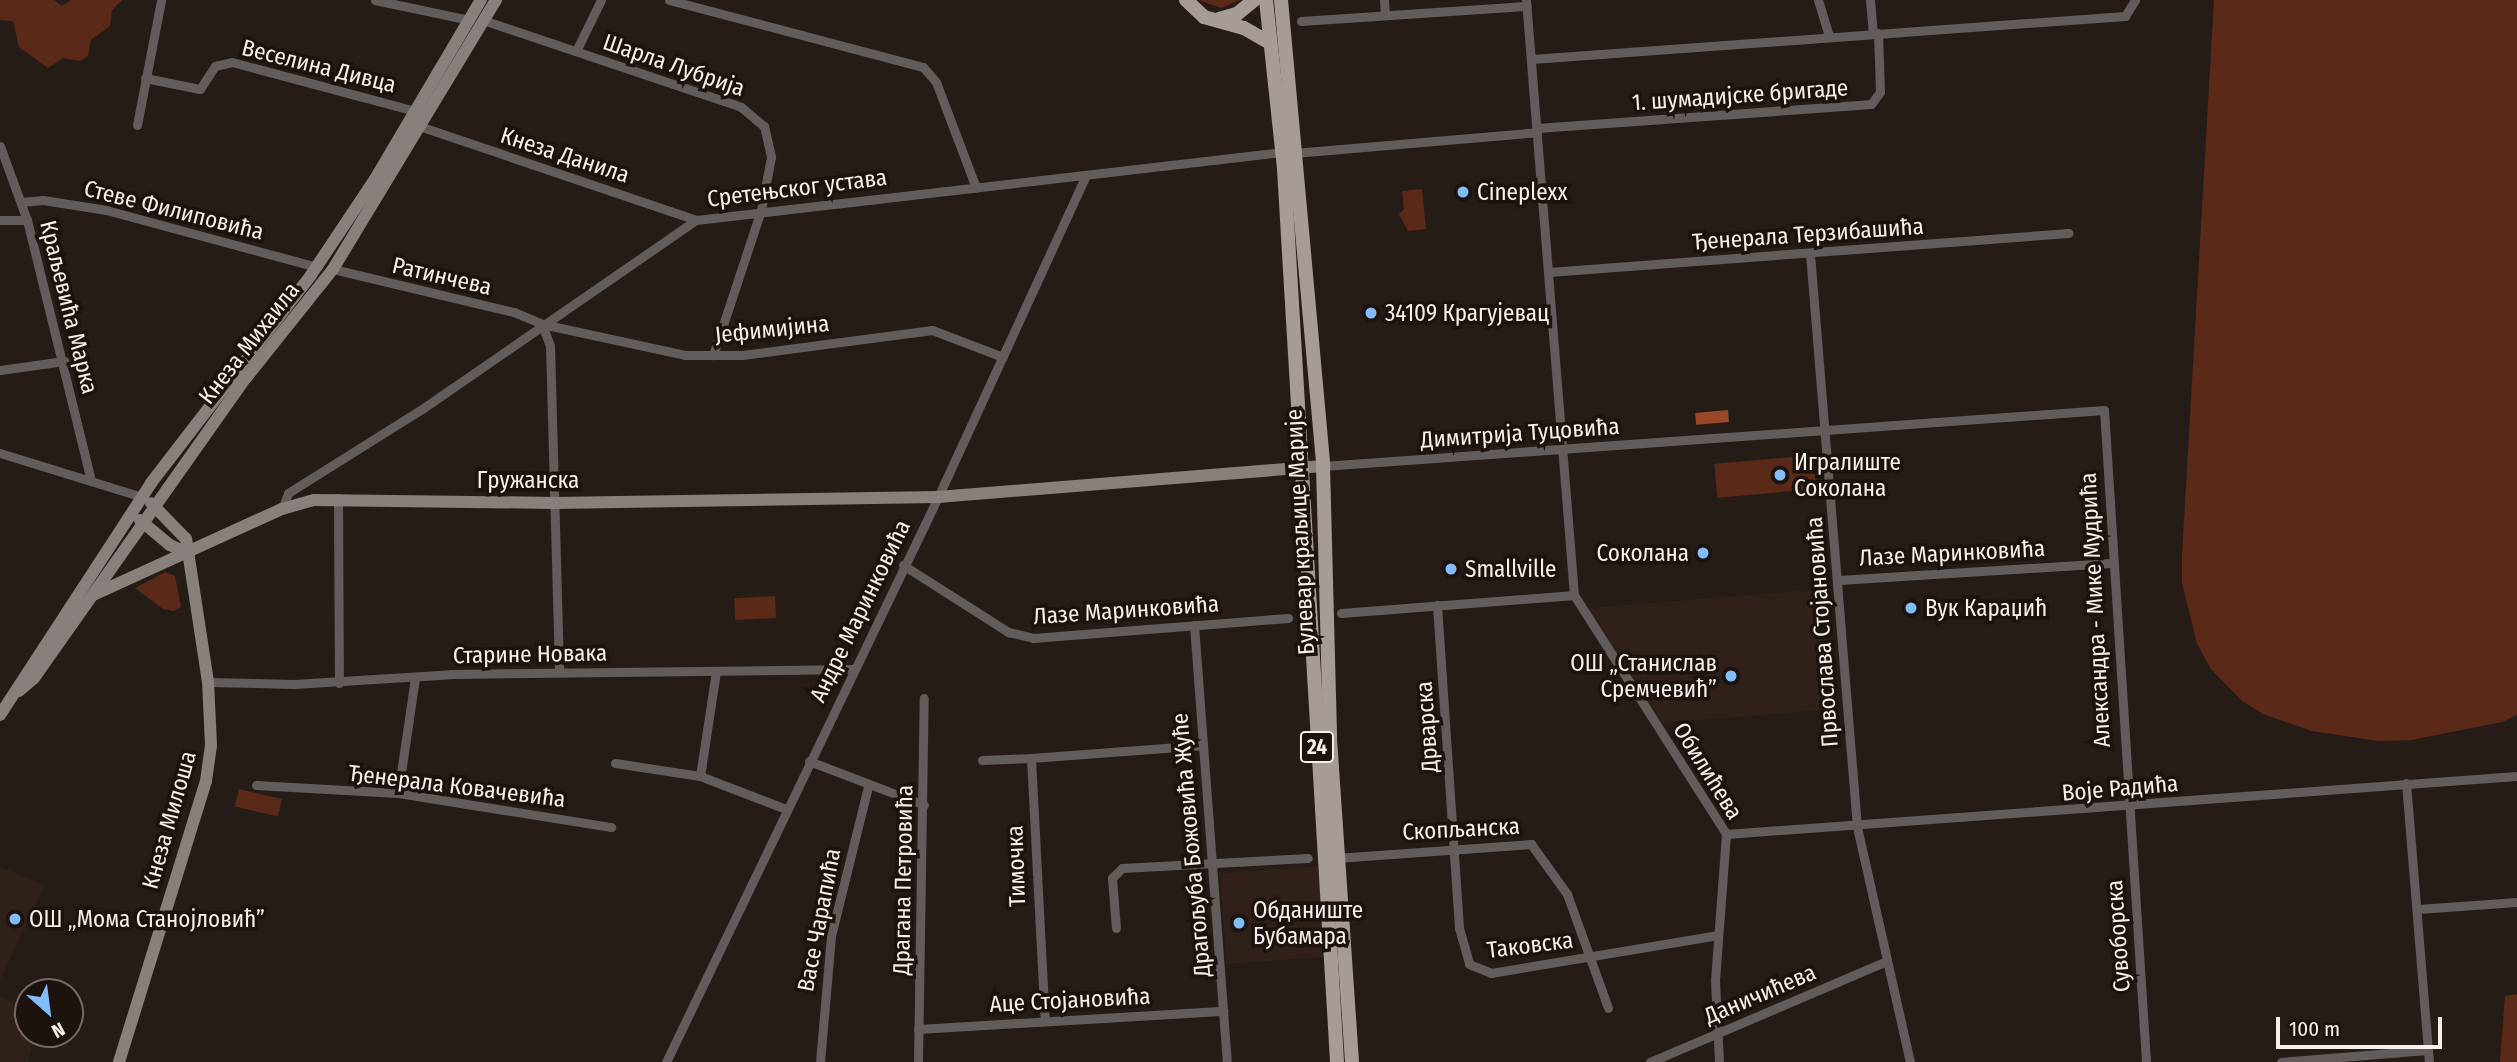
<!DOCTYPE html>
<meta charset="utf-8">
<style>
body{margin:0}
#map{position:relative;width:2517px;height:1062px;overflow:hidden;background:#251c18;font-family:"Fira Sans Condensed",sans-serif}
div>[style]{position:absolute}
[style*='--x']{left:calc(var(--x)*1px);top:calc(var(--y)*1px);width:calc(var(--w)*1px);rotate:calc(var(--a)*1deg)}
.built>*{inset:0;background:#30201a;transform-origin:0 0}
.green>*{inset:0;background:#5a2917;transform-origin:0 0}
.water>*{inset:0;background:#9a4828;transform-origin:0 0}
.street>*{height:9px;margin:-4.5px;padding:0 4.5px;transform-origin:4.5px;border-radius:4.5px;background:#625d5b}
.secondary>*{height:12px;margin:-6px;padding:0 6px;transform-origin:6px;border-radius:6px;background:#88807d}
.primary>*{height:14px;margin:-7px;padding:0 7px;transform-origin:7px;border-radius:7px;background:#a69b97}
.dots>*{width:19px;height:19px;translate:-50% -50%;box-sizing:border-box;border:4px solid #1c130f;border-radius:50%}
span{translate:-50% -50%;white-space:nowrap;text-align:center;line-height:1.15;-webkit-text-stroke:7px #1c130f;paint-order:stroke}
.shield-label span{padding:2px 5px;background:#1c130f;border:2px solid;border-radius:5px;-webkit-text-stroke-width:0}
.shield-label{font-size:21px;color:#f7f0ed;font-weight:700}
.street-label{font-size:23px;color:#f7f0ed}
.poi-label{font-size:23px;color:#f7f0ed}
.left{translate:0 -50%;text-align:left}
.right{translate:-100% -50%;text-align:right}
.north{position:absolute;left:14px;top:978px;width:70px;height:70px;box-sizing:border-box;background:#1c130f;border:2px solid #746b68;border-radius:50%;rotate:152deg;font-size:19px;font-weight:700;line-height:28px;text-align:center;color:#f7f0ed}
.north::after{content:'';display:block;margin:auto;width:24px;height:32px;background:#82bcfa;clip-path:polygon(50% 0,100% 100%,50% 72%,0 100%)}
.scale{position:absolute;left:2276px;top:1017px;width:166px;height:32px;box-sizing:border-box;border:4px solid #f7f0ed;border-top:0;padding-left:9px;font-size:21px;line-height:24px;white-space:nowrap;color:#f7f0ed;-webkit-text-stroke:5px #1c130f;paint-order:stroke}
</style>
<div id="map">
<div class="built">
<i style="clip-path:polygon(1824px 589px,1835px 709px,1661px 723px,1591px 616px,1590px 608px)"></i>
<i style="left:1321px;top:866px;width:91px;height:101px;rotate:86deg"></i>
<i style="clip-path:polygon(0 867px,45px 885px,0 980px)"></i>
<i style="clip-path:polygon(0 997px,28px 1010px,28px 1034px,36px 1034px,28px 1062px,0 1062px)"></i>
</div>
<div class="green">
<i style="clip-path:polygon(0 0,54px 0,62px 6px,71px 0,122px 0,112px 10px,110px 26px,91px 40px,88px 56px,80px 61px,63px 58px,48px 68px,19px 47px,13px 21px,0 20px)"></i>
<i style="clip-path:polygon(1198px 0,1240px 0,1221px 8px)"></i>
<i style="clip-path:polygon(2214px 0,2517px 0,2517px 715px,2502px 722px,2411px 740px,2378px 741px,2312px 731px,2263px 714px,2242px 701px,2211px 669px,2197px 644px,2182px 583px,2182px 555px)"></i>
<i style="clip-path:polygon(1422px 189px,1426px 229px,1408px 231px,1399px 214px,1404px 209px,1402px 191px)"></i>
<i style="left:1815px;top:455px;width:34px;height:101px;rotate:85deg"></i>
<i style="clip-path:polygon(165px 572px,175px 576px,181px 607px,174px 611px,163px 609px,135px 588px)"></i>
<i style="left:775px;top:596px;width:22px;height:41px;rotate:87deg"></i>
<i style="left:239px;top:789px;width:44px;height:18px;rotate:13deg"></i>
<i style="clip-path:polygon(2517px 994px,2517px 1062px,2500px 1062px,2505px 996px)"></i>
</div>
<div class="water">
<i style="left:1728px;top:410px;width:12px;height:33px;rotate:85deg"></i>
</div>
<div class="street">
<i style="--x:375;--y:0;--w:96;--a:12"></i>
<i style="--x:669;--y:0;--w:263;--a:14.8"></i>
<i style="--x:923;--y:67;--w:20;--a:49"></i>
<i style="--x:936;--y:82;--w:113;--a:69.3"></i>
<i style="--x:1384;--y:0;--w:15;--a:86"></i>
<i style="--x:1526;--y:0;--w:597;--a:85.39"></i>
<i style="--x:1574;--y:595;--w:283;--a:57.5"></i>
<i style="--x:1726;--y:834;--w:146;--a:94.3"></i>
<i style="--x:1715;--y:980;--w:82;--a:87.2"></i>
<i style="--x:1818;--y:0;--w:39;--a:73"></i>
<i style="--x:1870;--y:0;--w:34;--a:85"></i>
<i style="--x:483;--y:20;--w:272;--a:18.6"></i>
<i style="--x:741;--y:107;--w:30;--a:40"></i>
<i style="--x:764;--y:126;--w:32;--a:77"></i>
<i style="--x:771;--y:157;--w:54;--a:100.7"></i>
<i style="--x:761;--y:210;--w:153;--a:108.3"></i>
<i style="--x:1301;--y:21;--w:226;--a:-3.8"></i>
<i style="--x:576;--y:51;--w:57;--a:-63.9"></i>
<i style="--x:1532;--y:59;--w:595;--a:-4.15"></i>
<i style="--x:2125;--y:16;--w:19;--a:-58"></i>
<i style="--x:145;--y:78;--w:56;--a:11.3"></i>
<i style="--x:200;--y:89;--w:27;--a:-57"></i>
<i style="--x:215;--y:66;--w:17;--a:-13"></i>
<i style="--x:232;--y:62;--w:189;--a:15"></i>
<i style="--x:137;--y:125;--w:127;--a:-79.1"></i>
<i style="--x:422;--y:127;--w:289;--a:18.7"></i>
<i style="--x:1537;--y:128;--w:335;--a:-4.1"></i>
<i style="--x:1871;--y:104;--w:15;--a:-53"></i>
<i style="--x:1880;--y:92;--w:59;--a:-91.9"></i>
<i style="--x:0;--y:146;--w:79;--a:70"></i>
<i style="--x:27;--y:220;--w:269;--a:76.2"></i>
<i style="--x:1294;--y:153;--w:244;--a:-4.9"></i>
<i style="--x:21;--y:202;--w:22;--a:-5"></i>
<i style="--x:43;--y:200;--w:64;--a:9"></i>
<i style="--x:106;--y:210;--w:219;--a:15.1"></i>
<i style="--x:0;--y:220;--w:27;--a:0"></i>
<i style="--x:1810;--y:254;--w:575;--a:85.31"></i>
<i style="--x:1857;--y:827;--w:241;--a:77.3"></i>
<i style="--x:333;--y:269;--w:186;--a:13.4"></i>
<i style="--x:514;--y:312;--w:30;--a:23"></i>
<i style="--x:542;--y:324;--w:146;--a:12.2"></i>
<i style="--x:685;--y:355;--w:57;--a:0"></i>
<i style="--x:742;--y:355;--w:192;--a:-7.5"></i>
<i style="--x:932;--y:330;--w:76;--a:20.8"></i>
<i style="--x:1549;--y:272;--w:521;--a:-4.29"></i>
<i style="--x:542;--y:324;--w:23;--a:70"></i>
<i style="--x:550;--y:346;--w:326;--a:88.4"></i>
<i style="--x:0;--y:370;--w:65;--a:-8"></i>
<i style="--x:0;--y:453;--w:149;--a:17.2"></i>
<i style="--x:1323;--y:466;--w:783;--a:-4.1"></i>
<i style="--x:2104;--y:410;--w:653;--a:86.31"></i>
<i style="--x:338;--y:498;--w:185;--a:89.7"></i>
<i style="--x:282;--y:509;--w:17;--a:-69"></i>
<i style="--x:288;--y:493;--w:158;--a:-32.1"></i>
<i style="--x:422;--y:409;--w:333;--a:-34.6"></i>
<i style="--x:696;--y:220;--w:590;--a:-6.62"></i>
<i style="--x:903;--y:565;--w:125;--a:32.5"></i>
<i style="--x:1008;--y:632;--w:26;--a:13"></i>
<i style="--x:1033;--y:638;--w:256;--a:-4.5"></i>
<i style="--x:1839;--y:580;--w:272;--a:-3.6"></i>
<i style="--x:1437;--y:605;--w:324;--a:86.1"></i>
<i style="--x:1459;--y:928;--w:37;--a:74"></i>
<i style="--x:1469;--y:964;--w:24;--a:22"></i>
<i style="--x:1491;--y:973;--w:229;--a:-9.5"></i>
<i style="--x:1341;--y:613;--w:234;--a:-4.4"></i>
<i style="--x:1194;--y:625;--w:438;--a:85.7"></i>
<i style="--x:208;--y:682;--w:86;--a:1.3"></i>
<i style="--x:294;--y:684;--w:157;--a:-3.6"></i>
<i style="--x:451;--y:674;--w:403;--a:-0.7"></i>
<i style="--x:1031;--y:758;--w:171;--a:-4.3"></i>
<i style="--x:982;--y:760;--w:49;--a:-2.3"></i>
<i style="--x:1031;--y:758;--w:263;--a:87"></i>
<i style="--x:809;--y:761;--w:123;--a:20.9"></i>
<i style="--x:615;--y:763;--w:86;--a:8.7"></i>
<i style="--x:700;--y:776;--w:92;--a:21"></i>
<i style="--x:700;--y:776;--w:106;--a:-81.3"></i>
<i style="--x:2406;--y:783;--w:280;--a:85.3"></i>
<i style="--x:256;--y:785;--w:142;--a:3.2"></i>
<i style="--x:398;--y:793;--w:216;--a:9.1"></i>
<i style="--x:398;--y:793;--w:116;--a:-81.6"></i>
<i style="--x:1726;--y:834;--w:793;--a:-4.19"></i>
<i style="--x:1336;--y:858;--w:196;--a:-4.1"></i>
<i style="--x:1531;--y:844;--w:62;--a:54.2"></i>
<i style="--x:1567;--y:894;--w:121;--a:70.2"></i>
<i style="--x:2418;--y:909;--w:99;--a:-4"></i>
<i style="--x:1116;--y:928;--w:50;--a:-94.6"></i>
<i style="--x:1112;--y:878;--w:14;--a:-45"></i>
<i style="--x:1122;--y:868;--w:186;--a:-3.1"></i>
<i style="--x:918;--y:1029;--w:306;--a:-3.4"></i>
<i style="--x:666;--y:1062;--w:627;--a:-64.29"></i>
<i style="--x:938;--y:497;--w:354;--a:-65.3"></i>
<i style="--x:820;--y:1062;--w:126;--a:-85"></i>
<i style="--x:831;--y:936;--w:154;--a:-76.1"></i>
<i style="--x:918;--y:1062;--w:364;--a:-89.1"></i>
<i style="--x:1650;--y:1062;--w:255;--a:-23.1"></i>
<i style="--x:2281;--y:1062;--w:147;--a:-4.7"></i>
</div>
<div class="secondary">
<i style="--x:140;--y:520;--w:39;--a:40"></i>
<i style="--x:170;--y:545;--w:17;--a:25"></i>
<i style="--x:93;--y:595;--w:208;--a:-24.5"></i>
<i style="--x:282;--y:509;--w:33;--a:-16"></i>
<i style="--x:314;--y:500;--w:240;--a:0.7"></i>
<i style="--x:554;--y:503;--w:384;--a:-0.9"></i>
<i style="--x:938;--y:497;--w:386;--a:-4.6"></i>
<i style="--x:19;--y:691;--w:20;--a:-41"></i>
<i style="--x:34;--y:678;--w:367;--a:-54.8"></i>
<i style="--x:246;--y:378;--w:139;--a:-51.4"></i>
<i style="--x:333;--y:269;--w:315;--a:-58.8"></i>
<i style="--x:0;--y:715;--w:277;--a:-56.9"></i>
<i style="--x:151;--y:483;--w:262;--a:-52.4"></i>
<i style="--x:311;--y:275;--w:115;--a:-56.3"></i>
<i style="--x:375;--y:179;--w:208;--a:-59.4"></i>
<i style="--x:119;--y:1062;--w:294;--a:-72.8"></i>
<i style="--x:206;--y:781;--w:36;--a:-82"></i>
<i style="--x:211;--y:745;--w:63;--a:-92.7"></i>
<i style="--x:208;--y:682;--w:145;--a:-98.7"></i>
<i style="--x:186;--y:539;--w:50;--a:-134.2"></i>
</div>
<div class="primary">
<i style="--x:1186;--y:0;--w:25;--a:43"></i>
<i style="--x:1204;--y:17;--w:41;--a:15.4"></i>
<i style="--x:1244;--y:28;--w:30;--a:30"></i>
<i style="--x:1266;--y:0;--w:170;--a:83.9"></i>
<i style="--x:1284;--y:169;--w:895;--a:86.6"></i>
<i style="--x:1281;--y:0;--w:468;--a:84.8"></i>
<i style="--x:1323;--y:466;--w:273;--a:88.5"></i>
<i style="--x:1330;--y:739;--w:324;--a:86.1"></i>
<i style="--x:1219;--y:19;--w:19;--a:-16"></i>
<i style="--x:1237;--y:14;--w:22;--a:-39"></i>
</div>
<div class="dots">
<i style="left:1463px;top:192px;background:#82bcfa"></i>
<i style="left:1371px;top:313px;background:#82bcfa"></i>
<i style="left:1780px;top:475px;background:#82bcfa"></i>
<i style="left:1703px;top:553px;background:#82bcfa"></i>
<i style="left:1451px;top:569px;background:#82bcfa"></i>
<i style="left:1911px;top:608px;background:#82bcfa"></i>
<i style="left:1731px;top:676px;background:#82bcfa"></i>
<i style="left:15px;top:919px;background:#82bcfa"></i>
<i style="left:1239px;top:923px;background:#82bcfa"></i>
</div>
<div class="shield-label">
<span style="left:1317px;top:747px">24</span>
</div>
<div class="street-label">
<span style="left:674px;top:65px;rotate:19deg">Шарла Лубрија</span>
<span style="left:319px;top:66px;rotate:14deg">Веселина Дивца</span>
<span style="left:1740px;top:95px;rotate:-4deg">1. шумадијске бригаде</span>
<span style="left:565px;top:155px;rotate:18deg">Кнеза Данила</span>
<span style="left:797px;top:188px;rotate:-7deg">Сретењског устава</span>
<span style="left:174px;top:210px;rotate:14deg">Стеве Филиповића</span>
<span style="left:1808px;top:234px;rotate:-4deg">Ђенерала Терзибашића</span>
<span style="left:442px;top:276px;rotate:13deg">Ратинчева</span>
<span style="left:69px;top:307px;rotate:76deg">Краљевића Марка</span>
<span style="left:772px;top:329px;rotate:-6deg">Јефимијина</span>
<span style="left:249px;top:343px;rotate:-52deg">Кнеза Михаила</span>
<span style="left:1520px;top:433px;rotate:-4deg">Димитрија Туцовића</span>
<span style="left:528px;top:480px">Гружанска</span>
<span style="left:1300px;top:532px;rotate:-93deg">Булевар краљице Марије</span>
<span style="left:1952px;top:553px;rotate:-3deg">Лазе Маринковића</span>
<span style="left:1126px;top:610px;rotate:-4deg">Лазе Маринковића</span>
<span style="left:2095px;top:610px;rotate:-93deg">Александра - Мике Мудрића</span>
<span style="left:860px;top:611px;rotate:-64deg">Андре Маринковића</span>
<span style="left:1822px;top:632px;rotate:-94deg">Првослава Стојановића</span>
<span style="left:530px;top:654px;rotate:-1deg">Старине Новака</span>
<span style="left:1427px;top:727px;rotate:-94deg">Дрварска</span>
<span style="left:1708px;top:771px;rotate:58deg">Обилићева</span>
<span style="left:457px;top:786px;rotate:7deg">Ђенерала Ковачевића</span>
<span style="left:2120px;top:788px;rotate:-5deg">Воје Радића</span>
<span style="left:169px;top:820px;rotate:-74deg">Кнеза Милоша</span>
<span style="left:1461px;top:829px;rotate:-3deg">Скопљанска</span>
<span style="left:1191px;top:845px;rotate:-95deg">Драгољуба Божовића Жуће</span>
<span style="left:1016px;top:866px;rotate:-92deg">Тимочка</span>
<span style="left:903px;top:880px;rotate:-89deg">Драгана Петровића</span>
<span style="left:819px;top:920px;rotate:-79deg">Васе Чарапића</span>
<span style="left:2118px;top:936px;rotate:-94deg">Сувоборска</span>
<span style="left:1530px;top:945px;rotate:-7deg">Таковска</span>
<span style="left:1760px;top:994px;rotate:-23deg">Даничићева</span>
<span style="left:1070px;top:1000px;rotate:-3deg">Аце Стојановића</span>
</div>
<div class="poi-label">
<span class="left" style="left:1477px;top:192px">Cineplexx</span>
<span class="left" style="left:1385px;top:313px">34109 Крагујевац</span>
<span class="left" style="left:1794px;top:475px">Игралиште<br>Соколана</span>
<span class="right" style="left:1689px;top:553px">Соколана</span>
<span class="left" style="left:1465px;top:569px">Smallville</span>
<span class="left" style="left:1925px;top:608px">Вук Караџић</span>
<span class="right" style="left:1717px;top:676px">ОШ „Станислав<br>Сремчевић”</span>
<span class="left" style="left:1253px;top:923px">Обданиште<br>Бубамара</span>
<span class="left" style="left:29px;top:919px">ОШ „Мома Станојловић”</span>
</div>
<div class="north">N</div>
<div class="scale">100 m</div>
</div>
